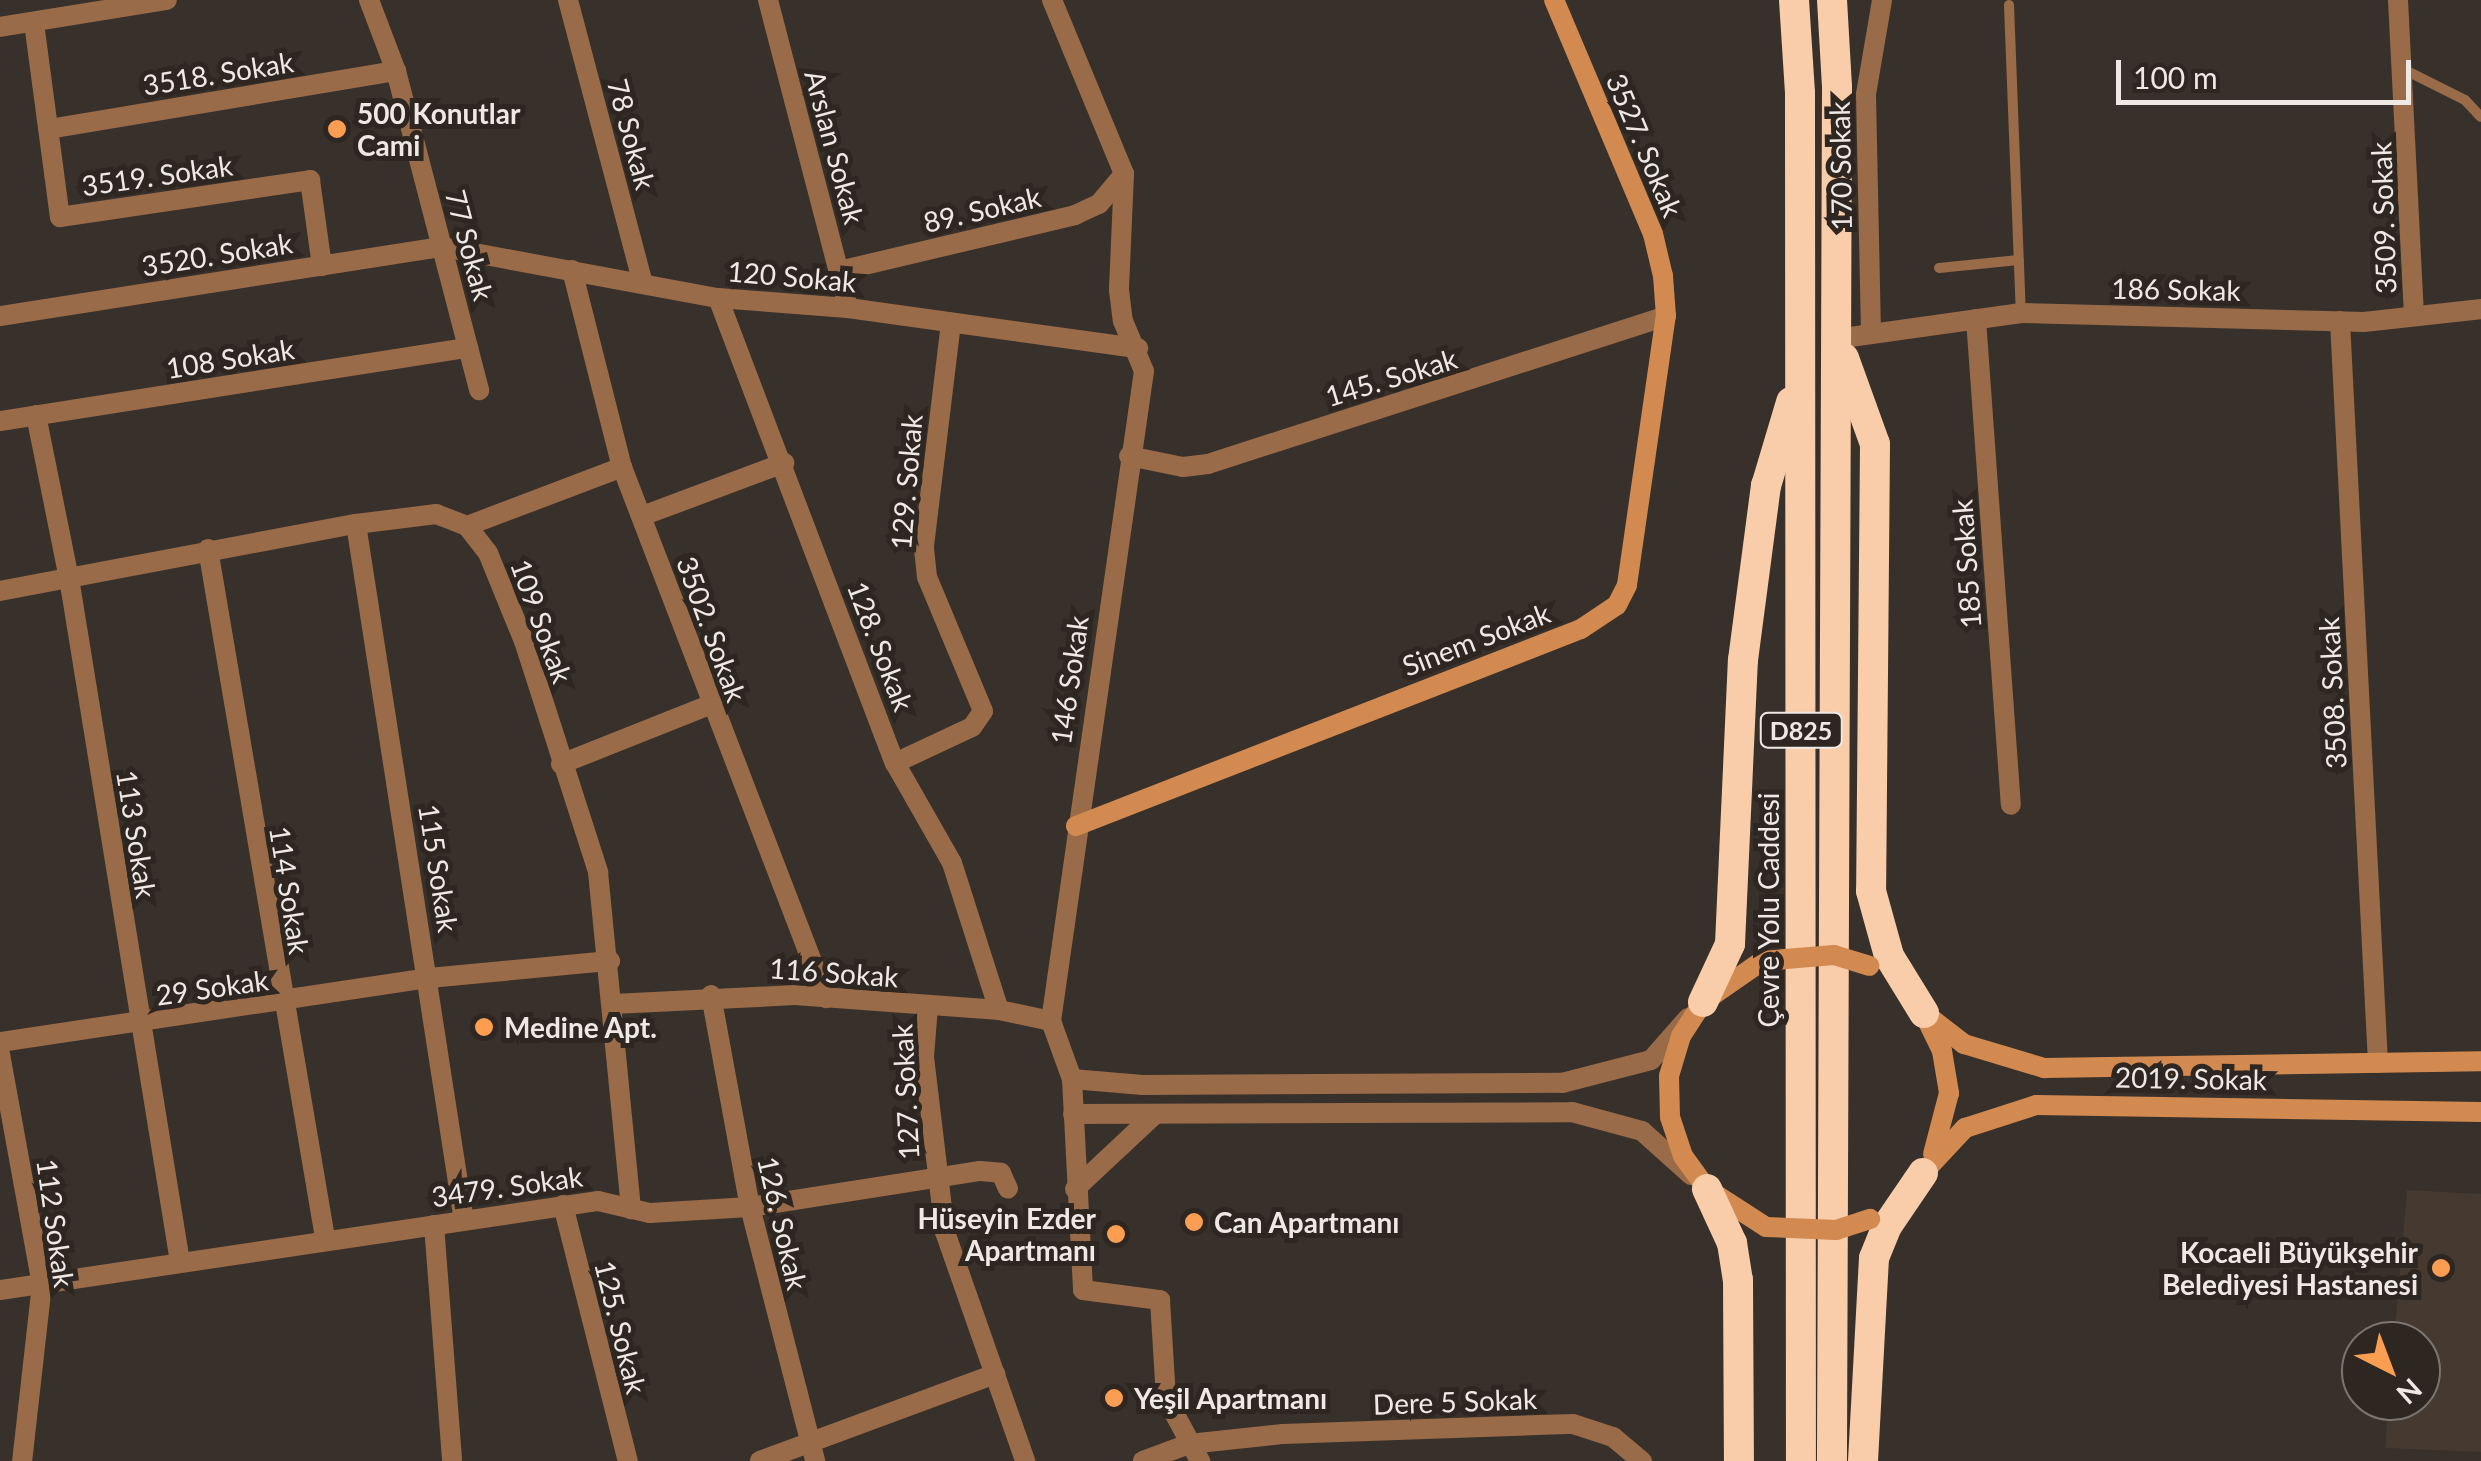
<!DOCTYPE html>
<meta charset="utf-8">
<style>
body{margin:0}
#map{position:relative;width:2481px;height:1461px;overflow:hidden;background:#38302a;font-family:Lato,sans-serif}
div>[style]{position:absolute}
[style*='--x']{left:calc(var(--x)*1px);top:calc(var(--y)*1px);width:calc(var(--w)*1px);rotate:calc(var(--a)*1deg)}
.built>*{inset:0;background:#453930}
.lane>*{height:10px;margin:-5px;padding:0 5px;transform-origin:5px;border-radius:5px;background:#996b48}
.street>*{height:20px;margin:-10px;padding:0 10px;transform-origin:10px;border-radius:10px;background:#996b48}
.secondary>*{height:20px;margin:-10px;padding:0 10px;transform-origin:10px;border-radius:10px;background:#d38a50}
.highway>*{height:30px;margin:-15px;padding:0 15px;transform-origin:15px;border-radius:15px;background:#f9ccaa}
.secondary-bridge>*{height:20px;margin:-10px;padding:0 10px;transform-origin:10px;border-radius:10px;background:#d38a50}
.dots>*{width:28px;height:28px;translate:-50% -50%;box-sizing:border-box;border:5px solid #2e2621;border-radius:50%}
span{translate:-50% -50%;white-space:nowrap;text-align:center;line-height:1.15;-webkit-text-stroke:10px #2e2621;paint-order:stroke}
.shield-label span{padding:2px 8px;background:#2e2621;border:2px solid;border-radius:8px;-webkit-text-stroke-width:0}
.shield-label{font-size:25px;color:#eee9e5;font-weight:700}
.street-label{font-size:28px;color:#eee9e5}
.poi-label{font-size:28px;color:#eee9e5;font-weight:700}
.left{translate:0 -50%;text-align:left}
.right{translate:-100% -50%;text-align:right}
.north{position:absolute;left:2341px;top:1321px;width:100px;height:100px;box-sizing:border-box;background:#2e2621;border:2px solid #7b746f;border-radius:50%;rotate:138deg;font-size:28px;font-weight:700;line-height:40px;text-align:center;color:#eee9e5}
.north::after{content:'';display:block;margin:auto;width:35px;height:45px;background:#fb9e51;clip-path:polygon(50% 0,100% 100%,50% 72%,0 100%)}
.scale{position:absolute;left:2116px;top:60px;width:295px;height:45px;box-sizing:border-box;border:5px solid #eee9e5;border-top:0;padding-left:12px;font-size:30px;line-height:35px;white-space:nowrap;color:#eee9e5;-webkit-text-stroke:8px #2e2621;paint-order:stroke}
</style>
<div id="map">
<div class="built">
<i style="clip-path:polygon(2407px 1190px,2481px 1194px,2481px 1452px,2385px 1448px,2389px 1401px,2421px 1401px,2421px 1341px,2394px 1341px)"></i>
</div>
<div class="lane">
<i style="--x:2009;--y:5;--w:308;--a:87.8"></i>
<i style="--x:2405;--y:70;--w:67;--a:26.6"></i>
<i style="--x:2465;--y:100;--w:23;--a:47"></i>
<i style="--x:1939;--y:268;--w:80;--a:-5.7"></i>
</div>
<div class="street">
<i style="--x:369;--y:0;--w:76;--a:69.2"></i>
<i style="--x:396;--y:71;--w:330;--a:75.4"></i>
<i style="--x:568;--y:0;--w:291;--a:75.2"></i>
<i style="--x:768;--y:0;--w:318;--a:75.4"></i>
<i style="--x:1052;--y:0;--w:188;--a:67.5"></i>
<i style="--x:1124;--y:174;--w:116;--a:92.5"></i>
<i style="--x:1119;--y:290;--w:31;--a:83"></i>
<i style="--x:1123;--y:321;--w:54;--a:67.2"></i>
<i style="--x:1144;--y:371;--w:657;--a:98.14"></i>
<i style="--x:1051;--y:1021;--w:62;--a:70.1"></i>
<i style="--x:1072;--y:1079;--w:211;--a:87"></i>
<i style="--x:1083;--y:1290;--w:78;--a:7.4"></i>
<i style="--x:1160;--y:1300;--w:98;--a:86.5"></i>
<i style="--x:1166;--y:1398;--w:72;--a:61.6"></i>
<i style="--x:2398;--y:0;--w:314;--a:87.1"></i>
<i style="--x:34;--y:23;--w:196;--a:82.4"></i>
<i style="--x:60;--y:217;--w:253;--a:-8.4"></i>
<i style="--x:310;--y:180;--w:87;--a:82.1"></i>
<i style="--x:0;--y:27;--w:169;--a:-9.2"></i>
<i style="--x:49;--y:129;--w:352;--a:-9.5"></i>
<i style="--x:572;--y:270;--w:203;--a:75.8"></i>
<i style="--x:622;--y:467;--w:569;--a:68.98"></i>
<i style="--x:839;--y:271;--w:243;--a:-13.3"></i>
<i style="--x:1075;--y:215;--w:26;--a:-25"></i>
<i style="--x:1099;--y:204;--w:39;--a:-50"></i>
<i style="--x:718;--y:298;--w:498;--a:69.2"></i>
<i style="--x:895;--y:763;--w:115;--a:60.3"></i>
<i style="--x:952;--y:863;--w:154;--a:72.3"></i>
<i style="--x:0;--y:316;--w:447;--a:-8.9"></i>
<i style="--x:442;--y:247;--w:281;--a:10.5"></i>
<i style="--x:718;--y:298;--w:130;--a:4.4"></i>
<i style="--x:848;--y:308;--w:293;--a:7.9"></i>
<i style="--x:1976;--y:319;--w:487;--a:85.9"></i>
<i style="--x:2340;--y:321;--w:743;--a:87.07"></i>
<i style="--x:1871;--y:334;--w:240;--a:-91.2"></i>
<i style="--x:1866;--y:94;--w:95;--a:-80.3"></i>
<i style="--x:1836;--y:339;--w:187;--a:-8"></i>
<i style="--x:2021;--y:313;--w:343;--a:1.5"></i>
<i style="--x:2364;--y:322;--w:118;--a:-6.3"></i>
<i style="--x:36;--y:415;--w:166;--a:78.6"></i>
<i style="--x:69;--y:578;--w:693;--a:80.78"></i>
<i style="--x:0;--y:421;--w:474;--a:-8.9"></i>
<i style="--x:1129;--y:456;--w:55;--a:11.5"></i>
<i style="--x:1183;--y:467;--w:25;--a:-7"></i>
<i style="--x:1208;--y:464;--w:481;--a:-17.9"></i>
<i style="--x:642;--y:516;--w:152;--a:-20.5"></i>
<i style="--x:356;--y:524;--w:705;--a:81.19"></i>
<i style="--x:467;--y:526;--w:166;--a:-20.8"></i>
<i style="--x:208;--y:549;--w:699;--a:80.36"></i>
<i style="--x:0;--y:591;--w:362;--a:-10.7"></i>
<i style="--x:356;--y:524;--w:81;--a:-7.1"></i>
<i style="--x:436;--y:514;--w:33;--a:21"></i>
<i style="--x:467;--y:526;--w:34;--a:52"></i>
<i style="--x:488;--y:553;--w:95;--a:67.8"></i>
<i style="--x:524;--y:641;--w:243;--a:72.2"></i>
<i style="--x:598;--y:872;--w:339;--a:84.4"></i>
<i style="--x:895;--y:763;--w:85;--a:-25.1"></i>
<i style="--x:972;--y:727;--w:19;--a:-55"></i>
<i style="--x:983;--y:711;--w:145;--a:-112.7"></i>
<i style="--x:927;--y:577;--w:31;--a:-96"></i>
<i style="--x:924;--y:546;--w:225;--a:-83.1"></i>
<i style="--x:561;--y:764;--w:159;--a:-21.7"></i>
<i style="--x:711;--y:995;--w:216;--a:79.6"></i>
<i style="--x:750;--y:1207;--w:262;--a:75.6"></i>
<i style="--x:613;--y:1004;--w:182;--a:-2.8"></i>
<i style="--x:795;--y:995;--w:205;--a:4.2"></i>
<i style="--x:999;--y:1010;--w:53;--a:11.9"></i>
<i style="--x:928;--y:1006;--w:51;--a:94.5"></i>
<i style="--x:924;--y:1057;--w:176;--a:83.2"></i>
<i style="--x:945;--y:1232;--w:243;--a:70.7"></i>
<i style="--x:0;--y:1042;--w:434;--a:-8.5"></i>
<i style="--x:429;--y:978;--w:182;--a:-5.4"></i>
<i style="--x:0;--y:1054;--w:234;--a:79.7"></i>
<i style="--x:42;--y:1284;--w:178;--a:96.4"></i>
<i style="--x:1072;--y:1079;--w:71;--a:4.8"></i>
<i style="--x:1143;--y:1085;--w:419;--a:-0.3"></i>
<i style="--x:1562;--y:1083;--w:92;--a:-14.5"></i>
<i style="--x:1651;--y:1060;--w:56;--a:-48.6"></i>
<i style="--x:1073;--y:1114;--w:499;--a:-0.2"></i>
<i style="--x:1572;--y:1112;--w:73;--a:15.2"></i>
<i style="--x:1642;--y:1131;--w:66;--a:41.9"></i>
<i style="--x:1075;--y:1189;--w:107;--a:-43.1"></i>
<i style="--x:563;--y:1205;--w:264;--a:75.8"></i>
<i style="--x:434;--y:1225;--w:237;--a:85.6"></i>
<i style="--x:0;--y:1290;--w:605;--a:-8.47"></i>
<i style="--x:598;--y:1201;--w:53;--a:13"></i>
<i style="--x:650;--y:1213;--w:100;--a:-3.4"></i>
<i style="--x:750;--y:1207;--w:233;--a:-8.9"></i>
<i style="--x:980;--y:1171;--w:21;--a:5"></i>
<i style="--x:1001;--y:1173;--w:17;--a:66"></i>
<i style="--x:760;--y:1461;--w:251;--a:-20.3"></i>
<i style="--x:1143;--y:1461;--w:49;--a:-20.3"></i>
<i style="--x:1189;--y:1444;--w:95;--a:-6.1"></i>
<i style="--x:1283;--y:1434;--w:290;--a:-2"></i>
<i style="--x:1573;--y:1424;--w:42;--a:18"></i>
<i style="--x:1613;--y:1437;--w:38;--a:40"></i>
</div>
<div class="secondary">
<i style="--x:1076;--y:826;--w:542;--a:-21.31"></i>
<i style="--x:1581;--y:629;--w:43;--a:-33.7"></i>
<i style="--x:1617;--y:605;--w:22;--a:-63"></i>
<i style="--x:1627;--y:585;--w:272;--a:-81.8"></i>
<i style="--x:1666;--y:316;--w:40;--a:-94.3"></i>
<i style="--x:1663;--y:276;--w:43;--a:-103.4"></i>
<i style="--x:1653;--y:234;--w:254;--a:-112.9"></i>
<i style="--x:1762;--y:961;--w:72;--a:145.2"></i>
<i style="--x:1703;--y:1002;--w:40;--a:122.9"></i>
<i style="--x:1681;--y:1036;--w:42;--a:106.7"></i>
<i style="--x:1669;--y:1076;--w:41;--a:88.6"></i>
<i style="--x:1670;--y:1117;--w:41;--a:71.6"></i>
<i style="--x:1683;--y:1156;--w:41;--a:54"></i>
<i style="--x:1707;--y:1189;--w:70;--a:32.8"></i>
<i style="--x:1924;--y:1013;--w:51;--a:37.8"></i>
<i style="--x:1964;--y:1044;--w:84;--a:16.7"></i>
<i style="--x:2044;--y:1068;--w:437;--a:-0.9"></i>
<i style="--x:1927;--y:1020;--w:34;--a:64"></i>
<i style="--x:1942;--y:1051;--w:43;--a:80.5"></i>
<i style="--x:1949;--y:1093;--w:63;--a:104.7"></i>
<i style="--x:1923;--y:1173;--w:62;--a:-47"></i>
<i style="--x:1965;--y:1128;--w:75;--a:-17.9"></i>
<i style="--x:2036;--y:1105;--w:445;--a:0.9"></i>
</div>
<div class="highway">
<i style="--x:1794;--y:0;--w:93;--a:86.3"></i>
<i style="--x:1800;--y:93;--w:1368;--a:89.96"></i>
<i style="--x:1832;--y:0;--w:87;--a:86.7"></i>
<i style="--x:1837;--y:87;--w:1374;--a:90.21"></i>
<i style="--x:1844;--y:358;--w:91;--a:70.2"></i>
<i style="--x:1875;--y:444;--w:447;--a:90.5"></i>
<i style="--x:1871;--y:891;--w:67;--a:74.5"></i>
<i style="--x:1889;--y:956;--w:67;--a:58.4"></i>
<i style="--x:1703;--y:1002;--w:64;--a:-65"></i>
<i style="--x:1730;--y:944;--w:284;--a:-87.4"></i>
<i style="--x:1743;--y:660;--w:176;--a:-82.5"></i>
<i style="--x:1766;--y:486;--w:88;--a:-73.4"></i>
<i style="--x:1707;--y:1189;--w:60;--a:65.2"></i>
<i style="--x:1732;--y:1243;--w:37;--a:81"></i>
<i style="--x:1738;--y:1280;--w:181;--a:89.7"></i>
<i style="--x:1863;--y:1461;--w:203;--a:-86.9"></i>
<i style="--x:1874;--y:1258;--w:35;--a:-68"></i>
<i style="--x:1887;--y:1226;--w:64;--a:-55.8"></i>
</div>
<div class="secondary-bridge">
<i style="--x:1762;--y:961;--w:72;--a:-4.8"></i>
<i style="--x:1834;--y:955;--w:37;--a:17"></i>
<i style="--x:1766;--y:1227;--w:70;--a:2.5"></i>
<i style="--x:1836;--y:1230;--w:36;--a:-18"></i>
</div>
<div class="dots">
<i style="left:337px;top:129px;background:#fb9e51"></i>
<i style="left:484px;top:1027px;background:#fb9e51"></i>
<i style="left:1194px;top:1222px;background:#fb9e51"></i>
<i style="left:1116px;top:1234px;background:#fb9e51"></i>
<i style="left:2441px;top:1268px;background:#fb9e51"></i>
<i style="left:1114px;top:1398px;background:#fb9e51"></i>
</div>
<div class="shield-label">
<span style="left:1801px;top:730px">D825</span>
</div>
<div class="street-label">
<span style="left:218px;top:73px;rotate:-9deg">3518. Sokak</span>
<span style="left:632px;top:134px;rotate:75deg">78 Sokak</span>
<span style="left:1645px;top:145px;rotate:67deg">3527. Sokak</span>
<span style="left:835px;top:147px;rotate:75deg">Arslan Sokak</span>
<span style="left:1840px;top:166px;rotate:-91deg">170 Sokak</span>
<span style="left:157px;top:175px;rotate:-8deg">3519. Sokak</span>
<span style="left:982px;top:209px;rotate:-13deg">89. Sokak</span>
<span style="left:2383px;top:218px;rotate:-92deg">3509. Sokak</span>
<span style="left:470px;top:245px;rotate:75deg">77 Sokak</span>
<span style="left:217px;top:254px;rotate:-9deg">3520. Sokak</span>
<span style="left:792px;top:276px;rotate:5deg">120 Sokak</span>
<span style="left:2176px;top:289px;rotate:1deg">186 Sokak</span>
<span style="left:230px;top:358px;rotate:-9deg">108 Sokak</span>
<span style="left:1391px;top:377px;rotate:-17deg">145. Sokak</span>
<span style="left:906px;top:482px;rotate:-85deg">129. Sokak</span>
<span style="left:1966px;top:564px;rotate:-94deg">185 Sokak</span>
<span style="left:542px;top:621px;rotate:70deg">109 Sokak</span>
<span style="left:712px;top:629px;rotate:70deg">3502. Sokak</span>
<span style="left:1476px;top:639px;rotate:-21deg">Sinem Sokak</span>
<span style="left:881px;top:646px;rotate:69deg">128. Sokak</span>
<span style="left:1069px;top:680px;rotate:-82deg">146 Sokak</span>
<span style="left:2332px;top:693px;rotate:-93deg">3508. Sokak</span>
<span style="left:137px;top:834px;rotate:81deg">113 Sokak</span>
<span style="left:439px;top:868px;rotate:81deg">115 Sokak</span>
<span style="left:290px;top:890px;rotate:81deg">114 Sokak</span>
<span style="left:1768px;top:910px;rotate:-90deg">Çevre Yolu Caddesi</span>
<span style="left:834px;top:972px;rotate:4deg">116 Sokak</span>
<span style="left:212px;top:987px;rotate:-8deg">29 Sokak</span>
<span style="left:2191px;top:1078px;rotate:1deg">2019. Sokak</span>
<span style="left:905px;top:1092px;rotate:-93deg">127. Sokak</span>
<span style="left:507px;top:1186px;rotate:-8deg">3479. Sokak</span>
<span style="left:56px;top:1223px;rotate:82deg">112 Sokak</span>
<span style="left:783px;top:1223px;rotate:77deg">126. Sokak</span>
<span style="left:621px;top:1327px;rotate:76deg">125. Sokak</span>
<span style="left:1455px;top:1401px;rotate:-2deg">Dere 5 Sokak</span>
</div>
<div class="poi-label">
<span class="left" style="left:357px;top:129px">500 Konutlar<br>Cami</span>
<span class="left" style="left:504px;top:1027px">Medine Apt.</span>
<span class="right" style="left:1096px;top:1234px">Hüseyin Ezder<br>Apartmanı</span>
<span class="left" style="left:1214px;top:1222px">Can Apartmanı</span>
<span class="right" style="left:2418px;top:1268px">Kocaeli Büyükşehir<br>Belediyesi Hastanesi</span>
<span class="left" style="left:1134px;top:1398px">Yeşil Apartmanı</span>
</div>
<div class="north">N</div>
<div class="scale">100 m</div>
</div>
